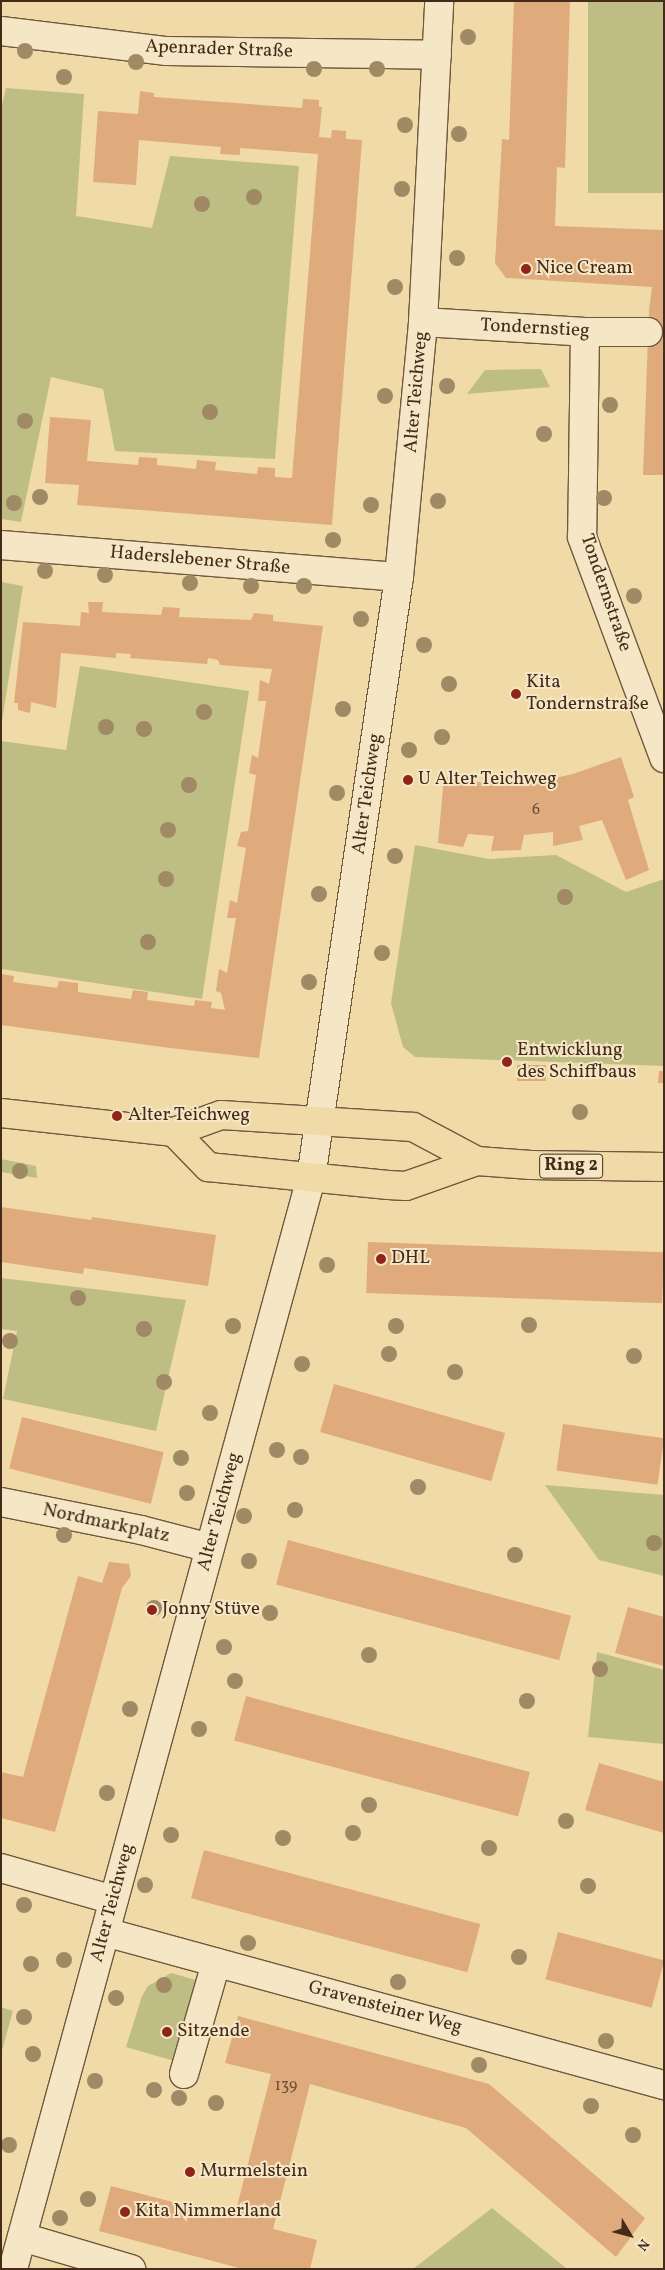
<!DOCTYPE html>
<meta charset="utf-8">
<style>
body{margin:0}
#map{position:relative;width:665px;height:2270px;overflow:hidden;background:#f0daa8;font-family:Vollkorn,serif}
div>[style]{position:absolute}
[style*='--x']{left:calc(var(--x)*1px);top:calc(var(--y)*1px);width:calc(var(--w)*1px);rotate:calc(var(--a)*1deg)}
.green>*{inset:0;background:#bebe84;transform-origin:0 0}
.building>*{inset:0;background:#dfaa7c;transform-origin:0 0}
.roads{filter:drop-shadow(1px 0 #70583e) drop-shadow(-1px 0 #70583e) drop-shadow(0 1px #70583e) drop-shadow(0 -1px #70583e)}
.minor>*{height:28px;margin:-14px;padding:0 14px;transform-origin:14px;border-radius:14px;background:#f5e7c6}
.major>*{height:28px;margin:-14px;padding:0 14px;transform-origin:14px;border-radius:14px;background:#f0daa8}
.trees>*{width:16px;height:16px;margin:-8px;border-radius:50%;background:#9f8a65}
.dots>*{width:14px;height:14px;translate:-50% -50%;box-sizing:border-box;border:2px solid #f5e7c6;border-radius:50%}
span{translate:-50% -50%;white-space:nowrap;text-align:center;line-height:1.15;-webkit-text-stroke:4px #f5e7c6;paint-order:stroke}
.number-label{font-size:16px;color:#6c4c32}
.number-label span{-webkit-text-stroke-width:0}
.shield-label span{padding:1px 4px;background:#f5e7c6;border:1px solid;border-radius:4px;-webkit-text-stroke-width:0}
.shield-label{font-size:18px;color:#452c1a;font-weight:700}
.street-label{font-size:19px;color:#452c1a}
.poi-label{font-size:19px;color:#452c1a}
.left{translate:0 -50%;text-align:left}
.frame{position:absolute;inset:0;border:2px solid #452c1a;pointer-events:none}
.north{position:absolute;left:605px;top:2210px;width:50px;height:50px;-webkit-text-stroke:4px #f5e7c6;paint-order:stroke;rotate:127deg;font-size:14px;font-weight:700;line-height:20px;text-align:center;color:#452c1a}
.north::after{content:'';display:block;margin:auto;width:18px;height:22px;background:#452c1a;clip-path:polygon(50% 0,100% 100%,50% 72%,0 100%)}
</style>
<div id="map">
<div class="green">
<i style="left:588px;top:1px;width:76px;height:192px"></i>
<i style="clip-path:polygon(6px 88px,84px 94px,76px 216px,152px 228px,170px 156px,299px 166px,275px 459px,115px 451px,103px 389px,51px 377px,21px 522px,1px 519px,1px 109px)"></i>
<i style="clip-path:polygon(541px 369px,550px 387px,467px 394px,485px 370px)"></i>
<i style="clip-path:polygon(1px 582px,23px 586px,1px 728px)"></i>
<i style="clip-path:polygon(80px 666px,249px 691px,202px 999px,1px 969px,1px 741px,66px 750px)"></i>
<i style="clip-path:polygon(415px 845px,489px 859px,556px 855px,626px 892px,664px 879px,664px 1066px,415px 1057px,403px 1047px,391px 1003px)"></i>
<i style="clip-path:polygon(1px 1159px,36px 1166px,37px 1178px,1px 1172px)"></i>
<i style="clip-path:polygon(1px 1278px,186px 1300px,156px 1431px,3px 1399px,17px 1331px,1px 1329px)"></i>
<i style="clip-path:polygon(545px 1485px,664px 1495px,664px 1576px,599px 1560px)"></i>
<i style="clip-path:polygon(597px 1652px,664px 1670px,664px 1744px,588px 1737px)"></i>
<i style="clip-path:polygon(171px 1973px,203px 1982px,178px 2062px,126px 2047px,142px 1996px,148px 1986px)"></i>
<i style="clip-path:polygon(1px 2007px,13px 2011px,1px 2054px)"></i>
<i style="clip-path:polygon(492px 2208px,567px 2269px,413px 2269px)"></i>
</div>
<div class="building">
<i style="clip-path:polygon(514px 1px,570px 1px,565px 168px,557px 167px,555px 226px,664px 230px,664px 475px,643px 475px,649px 310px,652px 287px,506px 278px,495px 263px,502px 139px,509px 140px)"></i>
<i style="clip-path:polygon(140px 91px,154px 93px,154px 97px,302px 108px,303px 99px,319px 100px,319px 107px,322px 107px,319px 137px,331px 138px,332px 130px,346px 131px,346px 139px,362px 140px,332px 525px,77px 505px,79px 485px,45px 483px,50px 417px,91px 420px,87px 461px,138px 465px,139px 457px,157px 458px,157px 465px,196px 469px,197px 460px,216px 462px,215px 470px,257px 474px,258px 467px,275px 468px,275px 477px,292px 478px,318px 154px,240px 148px,240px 155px,220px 154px,221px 147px,139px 140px,136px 185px,93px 182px,98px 111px,138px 114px)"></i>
<i style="clip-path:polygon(88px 602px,103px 602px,102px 612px,161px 615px,163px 607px,180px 608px,179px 617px,251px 620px,254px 613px,273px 615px,273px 621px,323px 626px,259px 1058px,170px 1048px,1px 1025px,1px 974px,14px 976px,13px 982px,57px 988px,59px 981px,78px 983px,78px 992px,131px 999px,133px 990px,148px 992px,147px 1000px,194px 1006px,195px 1000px,212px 1002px,211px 1008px,225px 1010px,221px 993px,216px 991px,219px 969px,227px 973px,236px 918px,227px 918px,230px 900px,237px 903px,246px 848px,237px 846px,241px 832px,248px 831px,256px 775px,249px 773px,252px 755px,258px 758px,266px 701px,258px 701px,260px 680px,269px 684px,272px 669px,220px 665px,218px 660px,208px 658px,207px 664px,130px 658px,131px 654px,116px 653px,116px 658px,61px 653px,56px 708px,31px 702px,30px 713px,18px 710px,18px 703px,14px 703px,23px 622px,80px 626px,81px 612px,89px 613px)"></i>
<i style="clip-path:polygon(621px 757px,634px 797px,628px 800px,649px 870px,626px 880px,602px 820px,579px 826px,583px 840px,553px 846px,553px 832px,524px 835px,521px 850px,491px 851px,494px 836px,468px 834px,463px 847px,438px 843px,444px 777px,492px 784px,533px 783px,573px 774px)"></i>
<i style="left:517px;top:1065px;width:29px;height:16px"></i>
<i style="clip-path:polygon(659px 1071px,664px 1071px,664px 1083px,658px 1083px)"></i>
<i style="clip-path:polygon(1px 1207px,91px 1220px,92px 1217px,216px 1235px,208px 1286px,84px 1268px,83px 1274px,1px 1262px)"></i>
<i style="left:368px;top:1242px;width:296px;height:51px;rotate:2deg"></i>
<i style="left:334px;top:1384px;width:178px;height:50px;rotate:16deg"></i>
<i style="left:22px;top:1417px;width:146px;height:53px;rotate:14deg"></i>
<i style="left:563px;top:1424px;width:102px;height:47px;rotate:8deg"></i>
<i style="left:288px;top:1540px;width:293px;height:46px;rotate:15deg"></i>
<i style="clip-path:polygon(109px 1562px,129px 1564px,131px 1576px,122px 1588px,55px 1832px,1px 1818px,1px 1772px,23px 1777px,78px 1576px,102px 1583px)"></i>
<i style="clip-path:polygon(628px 1607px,664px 1617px,664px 1666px,615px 1653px)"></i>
<i style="left:246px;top:1696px;width:294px;height:46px;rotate:15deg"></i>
<i style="clip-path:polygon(599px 1763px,664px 1782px,664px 1833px,585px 1810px)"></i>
<i style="left:204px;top:1850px;width:286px;height:50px;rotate:15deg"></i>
<i style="left:558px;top:1932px;width:110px;height:49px;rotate:15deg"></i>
<i style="clip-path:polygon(238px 2016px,489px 2084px,645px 2218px,616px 2257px,466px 2128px,310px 2084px,273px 2229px,317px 2240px,310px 2269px,243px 2269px,99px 2231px,111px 2186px,234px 2218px,271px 2074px,225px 2063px)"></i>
</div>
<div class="roads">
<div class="minor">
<i style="--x:1;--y:31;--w:167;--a:6.9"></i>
<i style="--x:167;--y:51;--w:270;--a:0.8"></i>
<i style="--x:423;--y:322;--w:162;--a:3.5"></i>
<i style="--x:585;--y:332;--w:63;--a:0"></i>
<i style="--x:585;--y:332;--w:205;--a:90.8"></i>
<i style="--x:582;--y:537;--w:236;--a:69.6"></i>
<i style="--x:1;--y:545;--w:399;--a:4.6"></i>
<i style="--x:1;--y:1502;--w:143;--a:11.3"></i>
<i style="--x:141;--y:1530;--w:71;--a:14.6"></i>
<i style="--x:1;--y:1868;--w:117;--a:15.8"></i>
<i style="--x:105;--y:1932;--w:580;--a:15.31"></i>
<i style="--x:184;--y:2074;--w:116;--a:-73.9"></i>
<i style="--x:22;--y:2237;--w:114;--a:16.4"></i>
<i style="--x:13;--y:2269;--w:1131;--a:-74.72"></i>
<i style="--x:311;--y:1178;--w:607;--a:-81.67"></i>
<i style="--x:399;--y:577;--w:256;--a:-84.6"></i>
<i style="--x:423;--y:322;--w:321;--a:-87.1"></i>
</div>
<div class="major">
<i style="--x:1;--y:1113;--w:174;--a:6.3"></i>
<i style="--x:174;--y:1132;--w:50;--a:-19.9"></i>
<i style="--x:221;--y:1115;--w:192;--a:3.6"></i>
<i style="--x:413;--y:1127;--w:72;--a:28"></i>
<i style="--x:174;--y:1132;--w:49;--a:45.8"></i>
<i style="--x:208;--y:1167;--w:181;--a:5.7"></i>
<i style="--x:388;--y:1185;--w:18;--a:3"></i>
<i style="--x:406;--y:1186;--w:75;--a:-19.4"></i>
<i style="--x:477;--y:1161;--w:54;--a:4.2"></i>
<i style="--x:531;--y:1165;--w:133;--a:0.9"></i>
</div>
</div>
<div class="trees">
<i style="left:468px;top:37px"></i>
<i style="left:25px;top:51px"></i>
<i style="left:136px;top:62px"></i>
<i style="left:314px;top:69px"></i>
<i style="left:377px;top:69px"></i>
<i style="left:64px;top:77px"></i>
<i style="left:405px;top:125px"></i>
<i style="left:459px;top:134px"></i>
<i style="left:402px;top:189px"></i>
<i style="left:254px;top:197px"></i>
<i style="left:202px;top:204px"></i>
<i style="left:457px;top:258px"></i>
<i style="left:395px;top:287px"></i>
<i style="left:447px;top:386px"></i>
<i style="left:385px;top:396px"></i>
<i style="left:610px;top:405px"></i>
<i style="left:210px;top:412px"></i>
<i style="left:25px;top:421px"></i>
<i style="left:544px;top:434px"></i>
<i style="left:40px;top:497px"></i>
<i style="left:604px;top:498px"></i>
<i style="left:438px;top:501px"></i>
<i style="left:14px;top:503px"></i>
<i style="left:371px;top:505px"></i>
<i style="left:333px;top:540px"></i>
<i style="left:45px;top:571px"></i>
<i style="left:105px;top:575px"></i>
<i style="left:190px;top:583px"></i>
<i style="left:251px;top:586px"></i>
<i style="left:304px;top:586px"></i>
<i style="left:634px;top:596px"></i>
<i style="left:361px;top:619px"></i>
<i style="left:424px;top:645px"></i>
<i style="left:449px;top:684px"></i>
<i style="left:343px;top:709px"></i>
<i style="left:204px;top:712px"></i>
<i style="left:106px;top:727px"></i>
<i style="left:144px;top:729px"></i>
<i style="left:442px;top:737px"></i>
<i style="left:409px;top:750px"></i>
<i style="left:189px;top:785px"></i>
<i style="left:337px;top:793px"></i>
<i style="left:168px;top:830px"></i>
<i style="left:395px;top:856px"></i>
<i style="left:166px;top:879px"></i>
<i style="left:319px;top:894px"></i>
<i style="left:565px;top:897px"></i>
<i style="left:148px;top:942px"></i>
<i style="left:382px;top:953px"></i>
<i style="left:309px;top:982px"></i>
<i style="left:580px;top:1112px"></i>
<i style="left:20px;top:1171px"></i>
<i style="left:327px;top:1265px"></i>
<i style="left:78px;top:1298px"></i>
<i style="left:529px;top:1325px"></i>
<i style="left:233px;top:1326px"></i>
<i style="left:396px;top:1326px"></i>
<i style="left:144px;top:1329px"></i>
<i style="left:10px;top:1341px"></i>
<i style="left:389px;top:1354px"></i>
<i style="left:634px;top:1356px"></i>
<i style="left:302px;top:1364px"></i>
<i style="left:455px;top:1372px"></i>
<i style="left:164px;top:1382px"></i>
<i style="left:210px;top:1413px"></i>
<i style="left:277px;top:1450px"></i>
<i style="left:301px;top:1457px"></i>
<i style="left:181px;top:1458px"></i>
<i style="left:418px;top:1487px"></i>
<i style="left:187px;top:1493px"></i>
<i style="left:295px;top:1510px"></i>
<i style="left:244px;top:1516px"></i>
<i style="left:64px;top:1535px"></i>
<i style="left:654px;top:1543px"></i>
<i style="left:515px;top:1555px"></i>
<i style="left:249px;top:1561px"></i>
<i style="left:154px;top:1608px"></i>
<i style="left:270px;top:1613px"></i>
<i style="left:224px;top:1647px"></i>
<i style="left:369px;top:1655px"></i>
<i style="left:600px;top:1669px"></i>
<i style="left:235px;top:1681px"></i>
<i style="left:527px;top:1701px"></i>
<i style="left:130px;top:1709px"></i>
<i style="left:199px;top:1729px"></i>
<i style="left:107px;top:1793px"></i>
<i style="left:369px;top:1805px"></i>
<i style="left:566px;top:1821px"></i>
<i style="left:353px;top:1833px"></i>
<i style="left:171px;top:1835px"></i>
<i style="left:283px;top:1838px"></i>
<i style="left:489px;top:1848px"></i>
<i style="left:145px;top:1885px"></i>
<i style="left:588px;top:1886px"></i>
<i style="left:24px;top:1905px"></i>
<i style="left:248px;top:1943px"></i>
<i style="left:519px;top:1957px"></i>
<i style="left:64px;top:1960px"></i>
<i style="left:31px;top:1964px"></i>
<i style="left:398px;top:1982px"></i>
<i style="left:164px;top:1985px"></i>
<i style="left:116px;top:1998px"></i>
<i style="left:24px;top:2017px"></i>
<i style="left:606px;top:2041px"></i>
<i style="left:33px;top:2054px"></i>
<i style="left:479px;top:2065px"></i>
<i style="left:95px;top:2081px"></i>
<i style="left:154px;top:2090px"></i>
<i style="left:179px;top:2098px"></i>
<i style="left:216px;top:2103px"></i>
<i style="left:591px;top:2106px"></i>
<i style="left:633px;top:2135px"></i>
<i style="left:9px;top:2145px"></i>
<i style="left:88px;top:2199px"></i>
<i style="left:60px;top:2218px"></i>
</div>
<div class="dots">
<i style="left:526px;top:269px;background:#8f2418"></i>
<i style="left:516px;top:694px;background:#8f2418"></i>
<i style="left:408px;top:780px;background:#8f2418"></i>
<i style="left:507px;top:1062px;background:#8f2418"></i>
<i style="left:117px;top:1116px;background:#8f2418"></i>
<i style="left:381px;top:1259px;background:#8f2418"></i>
<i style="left:152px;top:1610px;background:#8f2418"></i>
<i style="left:167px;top:2032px;background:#8f2418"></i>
<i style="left:190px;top:2172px;background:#8f2418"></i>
<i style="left:125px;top:2212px;background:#8f2418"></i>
</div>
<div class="number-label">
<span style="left:536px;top:810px">6</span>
<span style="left:286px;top:2086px">139</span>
</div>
<div class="shield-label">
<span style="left:571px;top:1166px">Ring 2</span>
</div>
<div class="street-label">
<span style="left:219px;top:50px;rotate:2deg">Apenrader Straße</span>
<span style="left:535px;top:329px;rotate:3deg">Tondernstieg</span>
<span style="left:417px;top:392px;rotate:-85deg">Alter Teichweg</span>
<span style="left:200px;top:561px;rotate:5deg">Haderslebener Straße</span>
<span style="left:605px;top:593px;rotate:71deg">Tondernstraße</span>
<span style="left:368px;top:794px;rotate:-82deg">Alter Teichweg</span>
<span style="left:220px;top:1512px;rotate:-75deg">Alter Teichweg</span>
<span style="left:106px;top:1524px;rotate:12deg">Nordmarkplatz</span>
<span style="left:113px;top:1903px;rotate:-75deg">Alter Teichweg</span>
<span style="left:385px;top:2008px;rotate:15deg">Gravensteiner Weg</span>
</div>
<div class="poi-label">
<span class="left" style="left:536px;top:269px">Nice Cream</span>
<span class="left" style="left:526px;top:694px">Kita<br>Tondernstraße</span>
<span class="left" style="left:418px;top:780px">U Alter Teichweg</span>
<span class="left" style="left:517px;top:1062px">Entwicklung<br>des Schiffbaus</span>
<span class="left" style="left:128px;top:1116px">Alter Teichweg</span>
<span class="left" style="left:391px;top:1259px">DHL</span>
<span class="left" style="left:162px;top:1610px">Jonny Stüve</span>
<span class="left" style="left:177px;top:2032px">Sitzende</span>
<span class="left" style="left:200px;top:2172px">Murmelstein</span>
<span class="left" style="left:135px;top:2212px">Kita Nimmerland</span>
</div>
<div class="frame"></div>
<div class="north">N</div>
</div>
